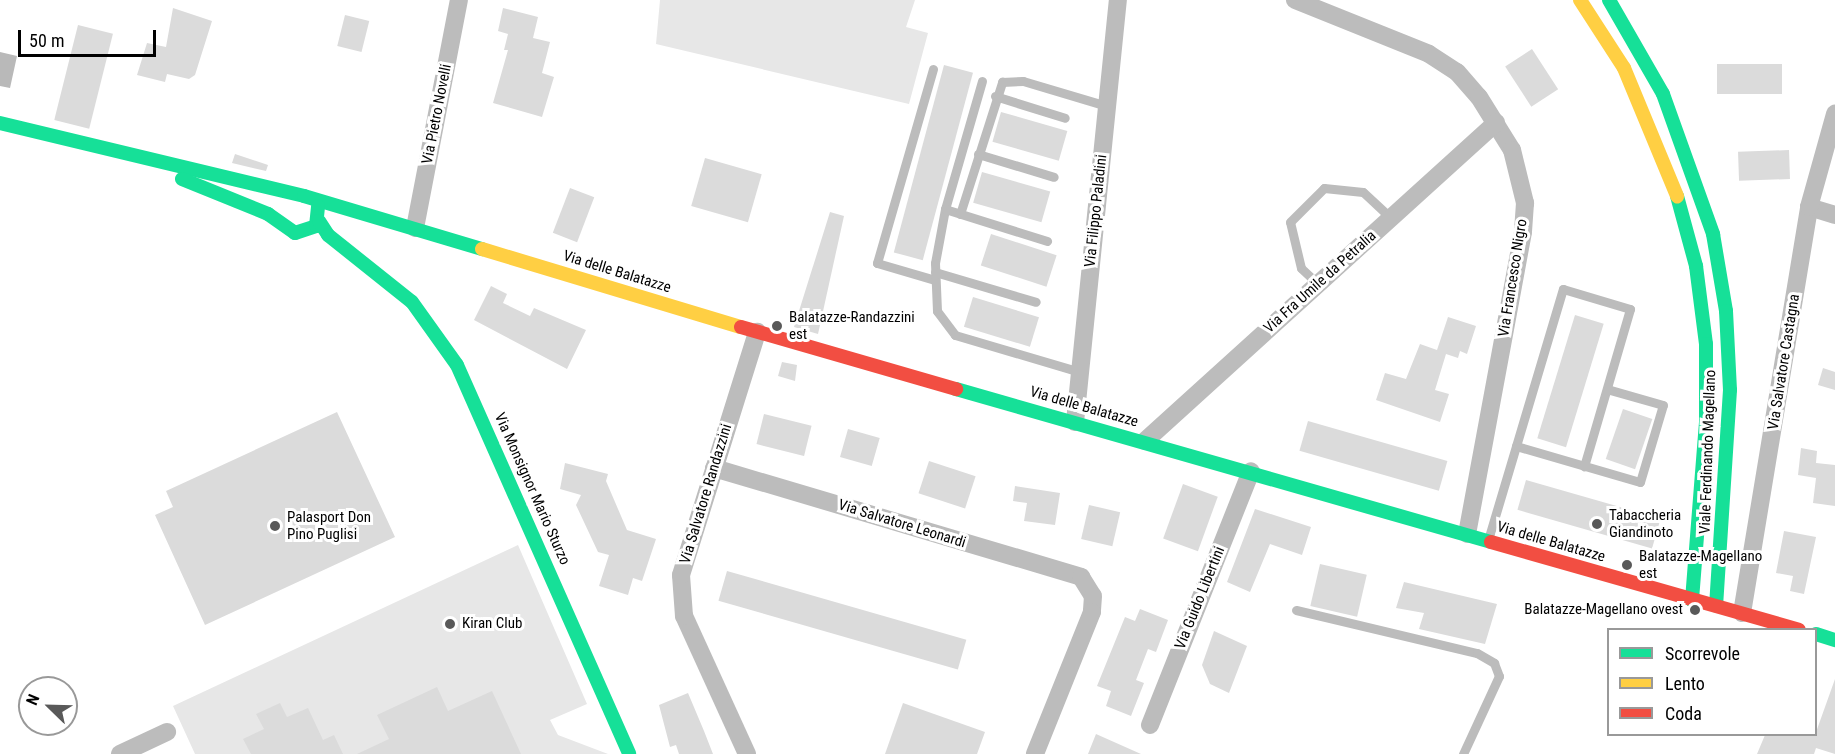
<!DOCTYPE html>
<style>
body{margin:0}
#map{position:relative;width:1835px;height:754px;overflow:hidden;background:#fff;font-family:"Roboto Condensed",sans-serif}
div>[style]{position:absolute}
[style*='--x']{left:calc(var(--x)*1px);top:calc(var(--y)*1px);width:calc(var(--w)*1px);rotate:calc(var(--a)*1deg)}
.green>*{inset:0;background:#e7e7e7}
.water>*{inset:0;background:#b9b9b9}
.building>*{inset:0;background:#dbdbdb;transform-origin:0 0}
.lane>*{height:9px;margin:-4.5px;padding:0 4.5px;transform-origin:4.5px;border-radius:4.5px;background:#bcbcbc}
.street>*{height:18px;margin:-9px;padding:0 9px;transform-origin:9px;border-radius:9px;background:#bcbcbc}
.fast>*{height:14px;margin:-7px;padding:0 7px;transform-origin:7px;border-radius:7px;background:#16e098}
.slow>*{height:14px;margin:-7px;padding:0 7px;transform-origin:7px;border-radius:7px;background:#ffcf43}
.jam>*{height:14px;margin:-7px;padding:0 7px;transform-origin:7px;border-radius:7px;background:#f24e42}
.dots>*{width:16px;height:16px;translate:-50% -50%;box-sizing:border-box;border:3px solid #fff;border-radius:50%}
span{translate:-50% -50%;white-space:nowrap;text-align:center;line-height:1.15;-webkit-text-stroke:6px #fff;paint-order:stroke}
.street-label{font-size:15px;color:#000}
.poi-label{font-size:15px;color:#000}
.left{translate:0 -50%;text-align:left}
.right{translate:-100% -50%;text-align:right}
.legend{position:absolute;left:1607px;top:628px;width:210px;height:108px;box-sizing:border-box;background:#fff;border:2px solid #999;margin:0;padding:8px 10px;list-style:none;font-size:18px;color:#000}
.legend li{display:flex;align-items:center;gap:12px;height:30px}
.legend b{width:30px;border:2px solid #999}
.north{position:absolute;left:18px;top:676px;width:60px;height:60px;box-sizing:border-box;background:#fff;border:2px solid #999;border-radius:50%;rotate:293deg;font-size:16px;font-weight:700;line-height:24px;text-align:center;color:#000}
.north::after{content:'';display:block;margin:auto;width:21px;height:27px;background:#595959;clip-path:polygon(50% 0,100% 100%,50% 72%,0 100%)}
.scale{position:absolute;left:18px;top:30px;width:138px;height:27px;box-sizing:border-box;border:3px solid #000;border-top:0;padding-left:8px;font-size:18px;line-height:21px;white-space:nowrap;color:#000;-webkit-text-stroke:4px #fff;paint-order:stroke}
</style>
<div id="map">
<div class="green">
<i style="clip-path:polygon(660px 0,915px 0,906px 27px,928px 33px,909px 104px,656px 44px)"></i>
<i style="clip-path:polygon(518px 545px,587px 704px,550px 720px,558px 735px,608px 754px,195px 754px,173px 706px)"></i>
</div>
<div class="water">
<i style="clip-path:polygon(0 52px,17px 56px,10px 88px,0 86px)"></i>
</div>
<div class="building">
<i style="clip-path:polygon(173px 8px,212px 21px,195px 75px,189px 79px,167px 74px,165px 82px,137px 75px,147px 43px,166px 47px)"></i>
<i style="clip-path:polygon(503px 8px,538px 17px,533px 38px,550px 42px,542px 73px,554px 77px,542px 117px,493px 103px,508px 50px,504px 50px,508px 34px,498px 31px)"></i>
<i style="left:345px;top:15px;width:25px;height:32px;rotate:14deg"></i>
<i style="left:78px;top:25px;width:36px;height:98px;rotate:14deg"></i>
<i style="left:1532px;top:49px;width:48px;height:32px;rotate:57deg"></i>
<i style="left:1717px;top:64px;width:65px;height:30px"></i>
<i style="left:944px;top:65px;width:30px;height:194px;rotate:15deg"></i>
<i style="left:1001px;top:112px;width:69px;height:31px;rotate:16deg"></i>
<i style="left:1789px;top:150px;width:29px;height:51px;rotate:88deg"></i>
<i style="clip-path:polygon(235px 154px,268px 165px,266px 171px,232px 163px)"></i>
<i style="left:705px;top:158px;width:59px;height:50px;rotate:16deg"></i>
<i style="left:982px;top:172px;width:71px;height:32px;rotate:16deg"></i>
<i style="left:570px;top:188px;width:26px;height:48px;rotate:21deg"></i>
<i style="clip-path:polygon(830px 212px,844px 216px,818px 334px,794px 327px)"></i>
<i style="left:991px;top:234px;width:69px;height:33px;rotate:18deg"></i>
<i style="clip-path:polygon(491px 286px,507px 294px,503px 303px,530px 316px,534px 308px,586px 330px,567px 369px,474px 320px)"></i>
<i style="left:973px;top:297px;width:69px;height:31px;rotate:17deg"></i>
<i style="left:1575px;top:315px;width:30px;height:129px;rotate:17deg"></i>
<i style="clip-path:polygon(1448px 317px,1476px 326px,1467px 354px,1460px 351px,1458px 358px,1446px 354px,1435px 390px,1449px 394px,1440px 422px,1376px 400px,1385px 373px,1406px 379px,1420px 344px,1437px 350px)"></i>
<i style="clip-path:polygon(782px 362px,797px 365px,795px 381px,778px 376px)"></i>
<i style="clip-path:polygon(1823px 368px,1835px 372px,1835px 390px,1818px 385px)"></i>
<i style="left:1623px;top:409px;width:31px;height:53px;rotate:19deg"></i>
<i style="clip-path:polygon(337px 412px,395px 537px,205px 625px,155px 515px,173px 507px,166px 491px)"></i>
<i style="left:764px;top:414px;width:49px;height:31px;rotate:14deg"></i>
<i style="left:1308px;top:421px;width:145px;height:31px;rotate:16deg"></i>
<i style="left:848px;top:429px;width:33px;height:29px;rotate:16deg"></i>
<i style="clip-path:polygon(1801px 448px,1817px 451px,1816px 463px,1835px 465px,1835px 506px,1813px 503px,1816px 478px,1798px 475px)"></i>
<i style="left:929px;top:461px;width:49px;height:34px;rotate:18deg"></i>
<i style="clip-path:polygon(565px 463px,608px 474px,606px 481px,627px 530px,656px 539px,642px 581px,633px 578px,628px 595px,599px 586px,609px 555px,598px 552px,576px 505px,581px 495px,560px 489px)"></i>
<i style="left:1526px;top:480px;width:140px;height:31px;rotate:16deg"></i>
<i style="left:1183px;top:484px;width:37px;height:58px;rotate:20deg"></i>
<i style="clip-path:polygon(1015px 486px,1060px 493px,1055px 525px,1024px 521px,1027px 503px,1013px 501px)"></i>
<i style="left:1089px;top:505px;width:32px;height:35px;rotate:13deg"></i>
<i style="clip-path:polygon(1255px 509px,1311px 527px,1302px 555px,1270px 544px,1250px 592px,1227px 582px)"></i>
<i style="clip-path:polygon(1784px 531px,1816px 537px,1804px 594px,1790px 591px,1793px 576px,1776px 573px)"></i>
<i style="left:1320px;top:564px;width:48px;height:43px;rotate:13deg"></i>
<i style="left:727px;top:571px;width:249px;height:31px;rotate:16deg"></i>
<i style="clip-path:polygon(1404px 582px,1497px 604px,1485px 644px,1419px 629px,1424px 613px,1396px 608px)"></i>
<i style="clip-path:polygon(1140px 609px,1168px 620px,1156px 652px,1148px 649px,1136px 680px,1144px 683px,1131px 716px,1106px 706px,1111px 691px,1097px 686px,1125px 617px,1135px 621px)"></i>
<i style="clip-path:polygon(1214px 631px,1247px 646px,1229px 693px,1210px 684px,1202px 665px)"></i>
<i style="clip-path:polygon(1835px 679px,1835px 754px,1816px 748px,1814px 754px,1757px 754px,1765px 735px,1815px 735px)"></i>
<i style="clip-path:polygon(437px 687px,448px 711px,492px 691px,521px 754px,357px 754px,389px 739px,377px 715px)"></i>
<i style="clip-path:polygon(688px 693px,704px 731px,713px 754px,679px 754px,676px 745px,670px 747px,659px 705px)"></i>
<i style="clip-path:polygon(280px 703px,287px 717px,308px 708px,323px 740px,334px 735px,343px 754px,251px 754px,243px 739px,264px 729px,256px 714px)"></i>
<i style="clip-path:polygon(903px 703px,985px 732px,977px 754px,885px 754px)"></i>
<i style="clip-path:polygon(1096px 734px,1141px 754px,1088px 754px)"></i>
</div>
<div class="lane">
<i style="--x:933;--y:69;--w:202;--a:106.1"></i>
<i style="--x:877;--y:263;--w:60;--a:16.3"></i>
<i style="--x:982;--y:81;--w:133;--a:106.1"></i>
<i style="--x:945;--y:209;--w:55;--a:100.5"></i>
<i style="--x:935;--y:263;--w:48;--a:87.6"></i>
<i style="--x:937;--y:311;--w:30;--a:53"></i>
<i style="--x:955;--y:335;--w:130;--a:16.5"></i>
<i style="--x:995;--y:96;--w:73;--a:17.4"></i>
<i style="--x:978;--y:154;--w:79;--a:16.8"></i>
<i style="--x:945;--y:209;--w:107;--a:17.4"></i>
<i style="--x:960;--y:214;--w:139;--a:-72.3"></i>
<i style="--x:1002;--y:82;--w:21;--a:-3"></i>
<i style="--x:1023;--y:81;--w:88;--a:16.6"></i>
<i style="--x:935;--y:272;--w:105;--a:16.5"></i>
<i style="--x:1318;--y:284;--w:23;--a:-137"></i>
<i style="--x:1301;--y:268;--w:47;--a:-103.4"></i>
<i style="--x:1290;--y:222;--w:48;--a:-45"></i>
<i style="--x:1324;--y:188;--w:39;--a:6"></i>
<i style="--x:1363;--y:192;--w:38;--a:43"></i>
<i style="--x:1516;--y:446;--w:129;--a:16.2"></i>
<i style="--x:1640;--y:482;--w:80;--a:-73.4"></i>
<i style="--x:1663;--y:405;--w:58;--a:-164.1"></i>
<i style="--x:1488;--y:540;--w:262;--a:-73.4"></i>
<i style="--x:1563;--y:289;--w:70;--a:16.6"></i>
<i style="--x:1630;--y:309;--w:164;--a:106.3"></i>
<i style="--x:1296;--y:610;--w:186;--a:13.4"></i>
<i style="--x:1477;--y:653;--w:20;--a:30"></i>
<i style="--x:1494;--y:663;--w:14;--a:69"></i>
<i style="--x:1499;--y:676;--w:86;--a:114.8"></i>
</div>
<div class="street">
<i style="--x:1295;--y:0;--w:144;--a:21.9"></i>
<i style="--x:1429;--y:54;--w:33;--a:33"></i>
<i style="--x:1457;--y:72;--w:33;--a:49"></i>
<i style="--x:1479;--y:97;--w:62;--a:58.1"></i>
<i style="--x:1512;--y:150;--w:55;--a:76.2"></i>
<i style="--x:1525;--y:203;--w:29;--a:94"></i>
<i style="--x:1523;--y:232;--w:307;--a:100.5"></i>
<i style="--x:1809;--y:207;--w:27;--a:17"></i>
<i style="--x:415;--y:228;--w:232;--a:-79.1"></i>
<i style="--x:1075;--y:422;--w:424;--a:-84.2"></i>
<i style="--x:1145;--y:441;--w:474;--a:-42.2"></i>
<i style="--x:714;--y:468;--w:383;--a:16.5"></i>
<i style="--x:1081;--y:577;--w:22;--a:58"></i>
<i style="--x:1093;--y:596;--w:16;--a:94"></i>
<i style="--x:1092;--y:612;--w:153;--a:111.9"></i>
<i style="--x:1742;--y:613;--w:411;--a:-80.6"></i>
<i style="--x:1809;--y:207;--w:97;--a:-74.4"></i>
<i style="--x:1150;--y:725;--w:273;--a:-68.3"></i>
<i style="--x:120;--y:754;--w:52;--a:-25.1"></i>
<i style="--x:747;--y:754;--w:152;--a:-114.5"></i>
<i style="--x:684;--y:616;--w:41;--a:-94.2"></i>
<i style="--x:681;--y:575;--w:255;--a:-72.6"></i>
</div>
<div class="fast">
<i style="--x:1609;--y:0;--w:108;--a:60.1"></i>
<i style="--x:1663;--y:94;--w:149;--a:70.3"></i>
<i style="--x:1713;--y:234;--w:78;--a:80.4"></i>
<i style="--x:1726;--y:311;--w:79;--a:87.1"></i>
<i style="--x:1730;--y:390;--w:216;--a:93.7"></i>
<i style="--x:0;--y:123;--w:313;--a:13.5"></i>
<i style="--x:304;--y:196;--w:186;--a:16.6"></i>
<i style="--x:182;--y:179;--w:93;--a:22.1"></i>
<i style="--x:268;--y:214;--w:33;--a:35"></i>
<i style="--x:295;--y:233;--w:22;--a:-18"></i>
<i style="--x:316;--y:226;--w:20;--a:-84"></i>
<i style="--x:1677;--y:196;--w:73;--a:74.8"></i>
<i style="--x:1696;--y:266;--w:79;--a:82.7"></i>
<i style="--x:1706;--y:344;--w:78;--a:90"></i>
<i style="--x:1706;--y:422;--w:179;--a:94.5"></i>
<i style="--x:319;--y:221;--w:17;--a:57"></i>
<i style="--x:328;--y:235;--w:107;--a:38.6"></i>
<i style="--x:412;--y:302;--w:77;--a:54.5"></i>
<i style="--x:457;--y:365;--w:425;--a:66.1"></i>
<i style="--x:956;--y:389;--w:556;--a:15.96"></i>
<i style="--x:1816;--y:634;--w:20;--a:18"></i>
</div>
<div class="slow">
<i style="--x:1580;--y:0;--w:81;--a:57.1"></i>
<i style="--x:1624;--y:68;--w:139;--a:67.5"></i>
<i style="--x:482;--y:249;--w:270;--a:16.8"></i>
</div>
<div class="jam">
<i style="--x:741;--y:327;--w:224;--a:16.1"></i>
<i style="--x:1491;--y:542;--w:320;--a:15.9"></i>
</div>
<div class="dots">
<i style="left:777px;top:326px;background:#595959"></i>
<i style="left:1597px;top:524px;background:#595959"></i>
<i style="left:275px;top:526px;background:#595959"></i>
<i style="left:1627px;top:565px;background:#595959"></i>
<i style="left:1695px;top:610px;background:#595959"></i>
<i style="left:450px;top:624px;background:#595959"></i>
</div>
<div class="street-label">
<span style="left:437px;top:114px;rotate:-79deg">Via Pietro Novelli</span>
<span style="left:1096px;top:211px;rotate:-84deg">Via Filippo Paladini</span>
<span style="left:617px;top:272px;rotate:17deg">Via delle Balatazze</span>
<span style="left:1513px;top:278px;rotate:-81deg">Via Francesco Nigro</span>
<span style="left:1320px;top:282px;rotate:-42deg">Via Fra Umile da Petralia</span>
<span style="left:1784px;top:362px;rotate:-81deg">Via Salvatore Castagna</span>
<span style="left:1084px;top:407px;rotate:16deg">Via delle Balatazze</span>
<span style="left:1708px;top:452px;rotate:-88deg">Viale Ferdinando Magellano</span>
<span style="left:532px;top:489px;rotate:66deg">Via Monsignor Mario Sturzo</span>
<span style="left:706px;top:494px;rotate:-73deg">Via Salvatore Randazzini</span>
<span style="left:902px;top:524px;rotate:17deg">Via Salvatore Leonardi</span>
<span style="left:1551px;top:542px;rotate:16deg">Via delle Balatazze</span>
<span style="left:1200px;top:598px;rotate:-68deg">Via Guido Libertini</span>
</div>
<div class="poi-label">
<span class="left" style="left:789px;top:326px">Balatazze-Randazzini<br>est</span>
<span class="left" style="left:1609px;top:524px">Tabaccheria<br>Giandinoto</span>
<span class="left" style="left:287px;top:526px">Palasport Don<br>Pino Puglisi</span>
<span class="left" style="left:1639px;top:565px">Balatazze-Magellano<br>est</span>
<span class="right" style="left:1683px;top:610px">Balatazze-Magellano ovest</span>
<span class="left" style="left:462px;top:624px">Kiran Club</span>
</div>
<ul class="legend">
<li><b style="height:8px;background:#16e098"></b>Scorrevole</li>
<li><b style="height:8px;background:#ffcf43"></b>Lento</li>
<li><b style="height:8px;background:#f24e42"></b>Coda</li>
</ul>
<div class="north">N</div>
<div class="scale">50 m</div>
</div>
